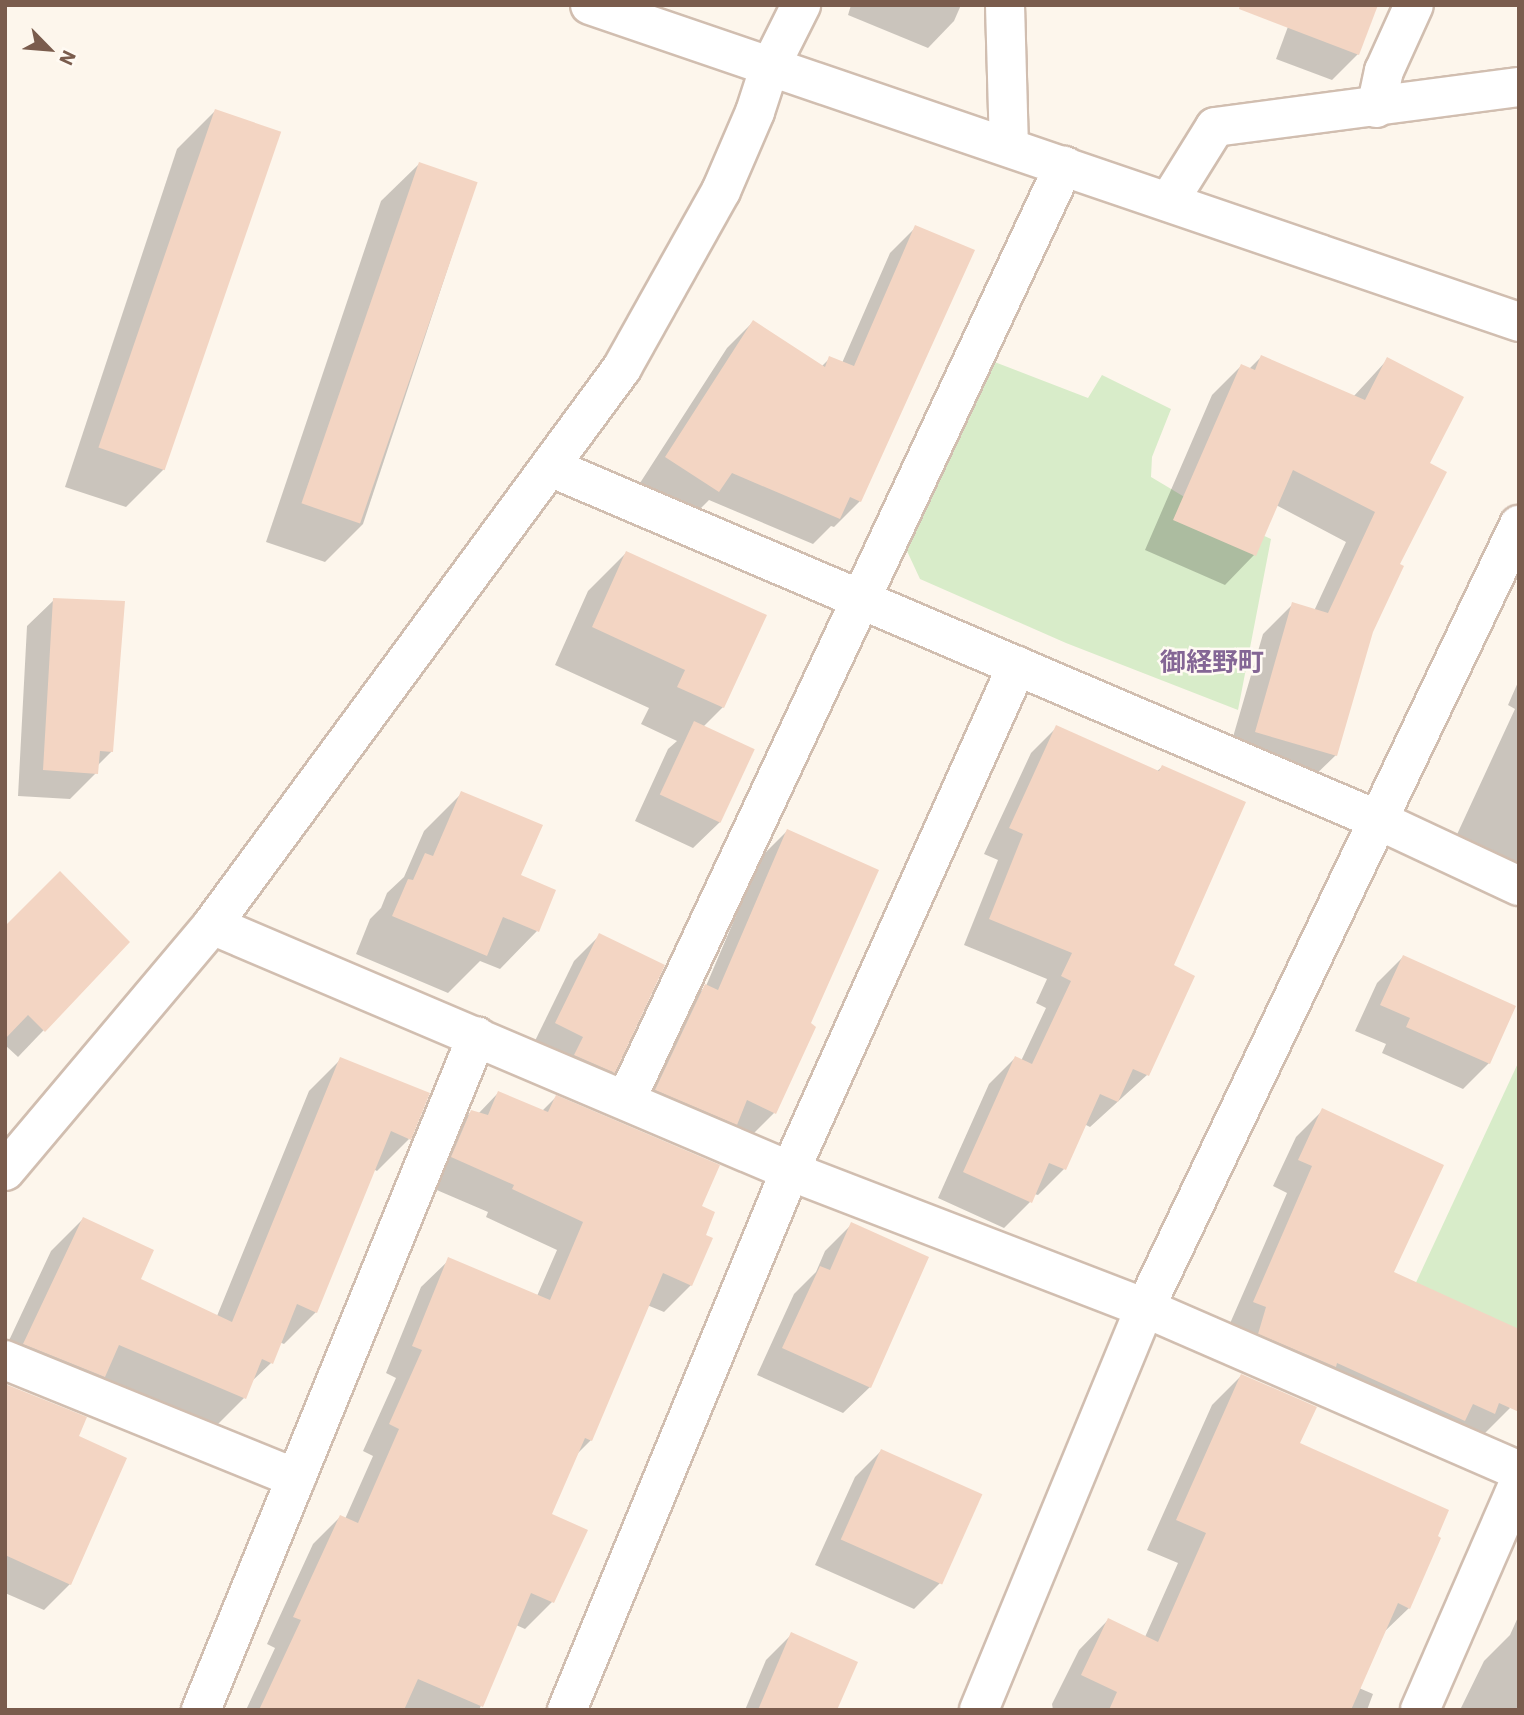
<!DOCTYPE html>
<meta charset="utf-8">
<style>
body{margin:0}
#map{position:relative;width:1524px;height:1715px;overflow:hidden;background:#fdf6ec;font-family:"IBM Plex Sans","Noto Sans JP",sans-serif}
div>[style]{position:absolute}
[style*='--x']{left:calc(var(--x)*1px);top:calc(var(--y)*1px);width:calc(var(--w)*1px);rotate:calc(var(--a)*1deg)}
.green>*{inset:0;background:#d8ecc9}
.shadow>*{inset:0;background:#0003}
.building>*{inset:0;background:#f3d5c3;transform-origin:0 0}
.roads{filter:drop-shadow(2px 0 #d1beb0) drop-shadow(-2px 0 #d1beb0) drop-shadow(0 2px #d1beb0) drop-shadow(0 -2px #d1beb0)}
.minor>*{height:38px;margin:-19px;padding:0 19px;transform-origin:19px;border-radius:19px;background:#fff}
span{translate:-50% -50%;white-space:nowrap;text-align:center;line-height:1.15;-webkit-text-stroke:5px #fffaf3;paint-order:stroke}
.neighbourhood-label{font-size:26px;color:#846695;font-weight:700}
.frame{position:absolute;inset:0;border:7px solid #7a5c4d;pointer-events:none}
.north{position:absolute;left:14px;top:14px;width:70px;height:70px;-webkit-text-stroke:5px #fffaf3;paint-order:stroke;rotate:115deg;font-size:19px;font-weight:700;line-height:28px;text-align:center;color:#7a5c4d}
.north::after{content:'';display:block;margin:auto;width:24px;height:32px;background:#7a5c4d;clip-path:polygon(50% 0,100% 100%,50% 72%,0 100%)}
</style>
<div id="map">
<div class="green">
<i style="clip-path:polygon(979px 356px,1088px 398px,1102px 375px,1171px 409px,1152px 457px,1151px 477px,1203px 508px,1271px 539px,1238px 710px,1066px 643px,920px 579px,900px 536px)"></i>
<i style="clip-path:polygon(1519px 1061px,1519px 1337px,1413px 1289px)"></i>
</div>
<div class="shadow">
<i style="clip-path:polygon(851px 5px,961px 5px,954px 21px,928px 48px,848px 15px)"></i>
<i style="clip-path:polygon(1296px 5px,1358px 54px,1332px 80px,1276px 59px)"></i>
<i style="clip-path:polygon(215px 111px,164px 469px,126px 507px,65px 487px,177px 149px)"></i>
<i style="clip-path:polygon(419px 164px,476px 183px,363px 524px,325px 562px,266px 542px,381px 201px)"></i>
<i style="clip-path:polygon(916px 227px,972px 251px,860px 501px,834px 527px,831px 526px,813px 544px,709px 500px,692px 517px,640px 483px,727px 348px,753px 322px,821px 367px,830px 358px,842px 363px,890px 253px)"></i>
<i style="clip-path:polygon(1261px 357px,1353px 397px,1387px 360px,1428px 464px,1397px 564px,1372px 632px,1336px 755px,1306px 784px,1226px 761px,1263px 634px,1293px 604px,1314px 611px,1346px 542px,1276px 505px,1254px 555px,1225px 585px,1145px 550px,1212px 395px,1241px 366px,1249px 369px)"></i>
<i style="clip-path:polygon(626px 553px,723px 707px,703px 727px,720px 822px,693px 848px,635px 821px,668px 749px,677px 741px,641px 724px,649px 708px,555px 665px,588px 591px)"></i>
<i style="clip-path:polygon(54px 600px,112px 751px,97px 766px,96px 773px,70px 799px,18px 796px,27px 626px)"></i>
<i style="clip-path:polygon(1519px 680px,1519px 906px,1441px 869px,1515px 709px,1508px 705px)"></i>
<i style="clip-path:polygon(1057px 727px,1156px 772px,1162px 767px,1171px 966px,1193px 977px,1147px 1075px,1090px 1127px,1084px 1124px,1064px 1169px,1038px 1195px,1034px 1194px,1030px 1202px,1004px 1228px,938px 1198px,989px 1084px,1015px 1058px,1021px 1061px,1046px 1008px,1036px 1003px,1047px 979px,964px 945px,998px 860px,984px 854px,1031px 753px)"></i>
<i style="clip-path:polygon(462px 793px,519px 875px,537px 931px,500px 969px,480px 961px,448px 993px,356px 954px,370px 919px,381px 908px,387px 893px,404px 877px,424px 831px)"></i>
<i style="clip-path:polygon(787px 831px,808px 1024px,774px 1113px,748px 1139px,630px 1116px,679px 1012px,706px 986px,761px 857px)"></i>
<i style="clip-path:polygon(5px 928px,128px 942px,18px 1057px,5px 1045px)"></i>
<i style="clip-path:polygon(600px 935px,613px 1072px,587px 1098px,531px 1049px,574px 961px)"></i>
<i style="clip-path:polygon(1403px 957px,1489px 1063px,1463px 1089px,1382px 1053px,1386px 1044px,1355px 1031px,1377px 983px)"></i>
<i style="clip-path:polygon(341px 1059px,409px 1139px,377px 1171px,373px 1169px,316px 1312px,284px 1344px,279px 1342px,271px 1363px,250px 1383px,244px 1398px,212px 1430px,98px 1381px,71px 1408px,5px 1381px,5px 1349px,51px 1251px,83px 1219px,139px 1280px,217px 1316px,309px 1091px)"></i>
<i style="clip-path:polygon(498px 1093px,542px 1111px,556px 1097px,699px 1207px,703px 1236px,691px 1285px,664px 1312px,647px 1305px,591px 1440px,577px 1454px,550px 1515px,585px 1531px,552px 1602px,525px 1629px,516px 1625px,479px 1710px,246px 1710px,275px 1648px,267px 1644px,313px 1544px,340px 1517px,345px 1519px,373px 1456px,363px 1451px,396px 1378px,386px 1373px,421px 1287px,449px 1260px,537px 1296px,557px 1250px,486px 1217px,488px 1212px,425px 1185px,444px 1139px,471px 1112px,478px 1114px)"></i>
<i style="clip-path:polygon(1322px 1111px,1392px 1273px,1510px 1408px,1484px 1434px,1476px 1430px,1467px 1439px,1228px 1328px,1287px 1193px,1273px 1186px,1296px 1137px)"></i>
<i style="clip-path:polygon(852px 1224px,870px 1387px,843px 1413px,757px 1375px,794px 1294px,816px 1272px,825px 1251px)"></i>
<i style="clip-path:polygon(1241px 1376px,1298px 1444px,1409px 1608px,1383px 1633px,1359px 1688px,1373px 1694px,1367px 1710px,1053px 1710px,1052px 1704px,1079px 1650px,1108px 1620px,1145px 1637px,1178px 1563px,1147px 1550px,1212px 1405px)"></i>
<i style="clip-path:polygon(5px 1386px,70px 1584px,44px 1610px,5px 1593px)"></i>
<i style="clip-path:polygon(881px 1451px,940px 1583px,914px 1609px,815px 1565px,855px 1477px)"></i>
<i style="clip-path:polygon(1519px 1615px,1519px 1710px,1460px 1710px,1484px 1661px,1510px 1635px)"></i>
<i style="clip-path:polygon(792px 1634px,835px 1710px,745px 1710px,766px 1660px)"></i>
</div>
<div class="building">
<i style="clip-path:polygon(1240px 5px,1378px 5px,1359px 55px,1239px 9px)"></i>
<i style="left:215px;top:109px;width:70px;height:358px;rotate:19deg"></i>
<i style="left:419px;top:162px;width:62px;height:361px;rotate:19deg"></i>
<i style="clip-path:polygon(915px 225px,975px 250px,861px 502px,850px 497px,840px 519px,732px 473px,719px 492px,665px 457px,753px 320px,825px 367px,829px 356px,854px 366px)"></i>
<i style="clip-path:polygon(1261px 355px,1365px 400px,1387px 357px,1464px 397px,1430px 463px,1447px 472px,1400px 564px,1404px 566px,1373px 632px,1337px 756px,1255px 732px,1292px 602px,1328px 613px,1375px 512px,1293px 470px,1256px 556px,1173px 520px,1241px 364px,1255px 370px)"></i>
<i style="clip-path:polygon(626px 551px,767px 615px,724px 708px,677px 687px,685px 670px,592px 627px)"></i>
<i style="clip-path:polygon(53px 598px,125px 601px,113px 752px,100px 751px,98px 774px,43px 770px)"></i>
<i style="left:694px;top:721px;width:67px;height:81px;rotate:25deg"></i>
<i style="clip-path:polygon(1056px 725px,1159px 771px,1162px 765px,1246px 802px,1174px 965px,1195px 976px,1149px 1076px,1133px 1069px,1118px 1102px,1100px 1094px,1066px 1170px,1049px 1163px,1032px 1203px,963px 1172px,1015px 1056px,1032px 1064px,1071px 981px,1061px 976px,1072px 953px,989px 919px,1023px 834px,1009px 828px)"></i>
<i style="clip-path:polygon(461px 791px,543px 825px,521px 875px,556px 890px,539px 932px,503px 917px,487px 956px,392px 916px,408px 879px,413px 880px,425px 853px,433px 856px)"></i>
<i style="clip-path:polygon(787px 829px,879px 870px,811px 1023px,816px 1027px,776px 1114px,747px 1100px,737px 1125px,655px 1090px,705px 984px,718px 990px)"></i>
<i style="clip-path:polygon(60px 871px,130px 942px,45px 1032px,28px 1015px,5px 1039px,5px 926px)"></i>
<i style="clip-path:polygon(599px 933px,665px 965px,615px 1073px,574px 1055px,583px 1037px,555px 1023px)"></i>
<i style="clip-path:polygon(1403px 955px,1516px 1006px,1490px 1064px,1406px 1027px,1410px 1018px,1380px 1005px)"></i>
<i style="clip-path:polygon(340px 1057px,430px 1093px,411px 1140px,391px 1131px,317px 1313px,297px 1304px,273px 1364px,262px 1359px,246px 1399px,119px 1345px,105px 1377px,23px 1344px,83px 1217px,154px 1250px,141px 1279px,232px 1322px)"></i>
<i style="clip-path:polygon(498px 1091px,548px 1112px,556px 1095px,720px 1165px,702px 1206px,715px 1212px,706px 1235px,713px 1238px,692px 1286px,663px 1273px,592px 1441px,585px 1438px,552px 1514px,588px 1530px,554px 1603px,531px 1593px,483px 1707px,418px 1679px,404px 1710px,259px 1710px,301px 1620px,293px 1617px,340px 1515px,358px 1523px,399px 1429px,389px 1424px,422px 1350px,412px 1346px,448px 1257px,550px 1300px,583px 1222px,512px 1189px,514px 1185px,451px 1157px,471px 1110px,488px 1115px)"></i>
<i style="clip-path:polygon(1322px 1108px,1444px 1165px,1394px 1272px,1519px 1329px,1519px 1412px,1499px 1403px,1495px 1414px,1473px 1404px,1465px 1421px,1337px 1363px,1336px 1367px,1258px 1334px,1266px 1307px,1253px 1302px,1312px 1166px,1298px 1160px)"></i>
<i style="clip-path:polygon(851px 1222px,929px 1257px,871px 1388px,782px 1348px,820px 1266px,830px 1270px)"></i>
<i style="clip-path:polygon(1241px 1374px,1317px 1407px,1300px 1443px,1449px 1510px,1438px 1536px,1441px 1538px,1410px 1609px,1398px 1603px,1351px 1710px,1109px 1710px,1117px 1692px,1081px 1675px,1108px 1618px,1158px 1642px,1206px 1533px,1176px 1520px)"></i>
<i style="clip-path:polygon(5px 1384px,87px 1417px,79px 1436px,127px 1458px,71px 1585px,5px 1555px)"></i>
<i style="left:881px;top:1449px;width:111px;height:99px;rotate:24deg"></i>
<i style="clip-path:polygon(791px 1632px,858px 1662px,837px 1710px,758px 1710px)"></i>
</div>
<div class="roads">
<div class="minor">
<i style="--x:590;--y:5;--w:982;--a:18.84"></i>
<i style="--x:1005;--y:5;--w:141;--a:88.4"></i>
<i style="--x:1376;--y:108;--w:38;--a:-78"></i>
<i style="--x:1384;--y:71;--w:72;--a:-65.6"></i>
<i style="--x:1169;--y:201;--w:87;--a:-58.1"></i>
<i style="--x:1215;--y:127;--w:307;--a:-7.5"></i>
<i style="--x:550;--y:467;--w:900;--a:23.09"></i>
<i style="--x:1378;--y:820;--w:156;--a:25.1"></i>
<i style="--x:212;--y:925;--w:628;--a:23.05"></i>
<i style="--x:790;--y:1171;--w:381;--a:21.1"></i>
<i style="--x:1145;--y:1308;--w:408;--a:23.5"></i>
<i style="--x:626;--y:1100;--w:1032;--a:-64.88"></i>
<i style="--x:5;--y:1171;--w:322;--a:-49.9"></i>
<i style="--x:212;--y:925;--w:692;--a:-53.64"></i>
<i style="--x:622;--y:368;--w:203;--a:-60.8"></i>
<i style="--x:721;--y:191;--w:86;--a:-66.7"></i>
<i style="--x:755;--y:112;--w:45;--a:-72"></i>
<i style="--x:769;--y:69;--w:72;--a:-63.4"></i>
<i style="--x:5;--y:1360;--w:314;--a:22.1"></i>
<i style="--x:201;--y:1710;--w:728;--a:-67.73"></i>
<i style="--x:567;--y:1710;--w:583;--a:-67.52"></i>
<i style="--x:790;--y:1171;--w:554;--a:-65.8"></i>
<i style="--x:979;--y:1710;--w:435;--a:-67.6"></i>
<i style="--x:1145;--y:1308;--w:868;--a:-64.47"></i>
<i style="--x:1420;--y:1710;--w:249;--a:-66.5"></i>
</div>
</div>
<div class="neighbourhood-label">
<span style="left:1212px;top:662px">御経野町</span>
</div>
<div class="frame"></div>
<div class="north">N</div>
</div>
